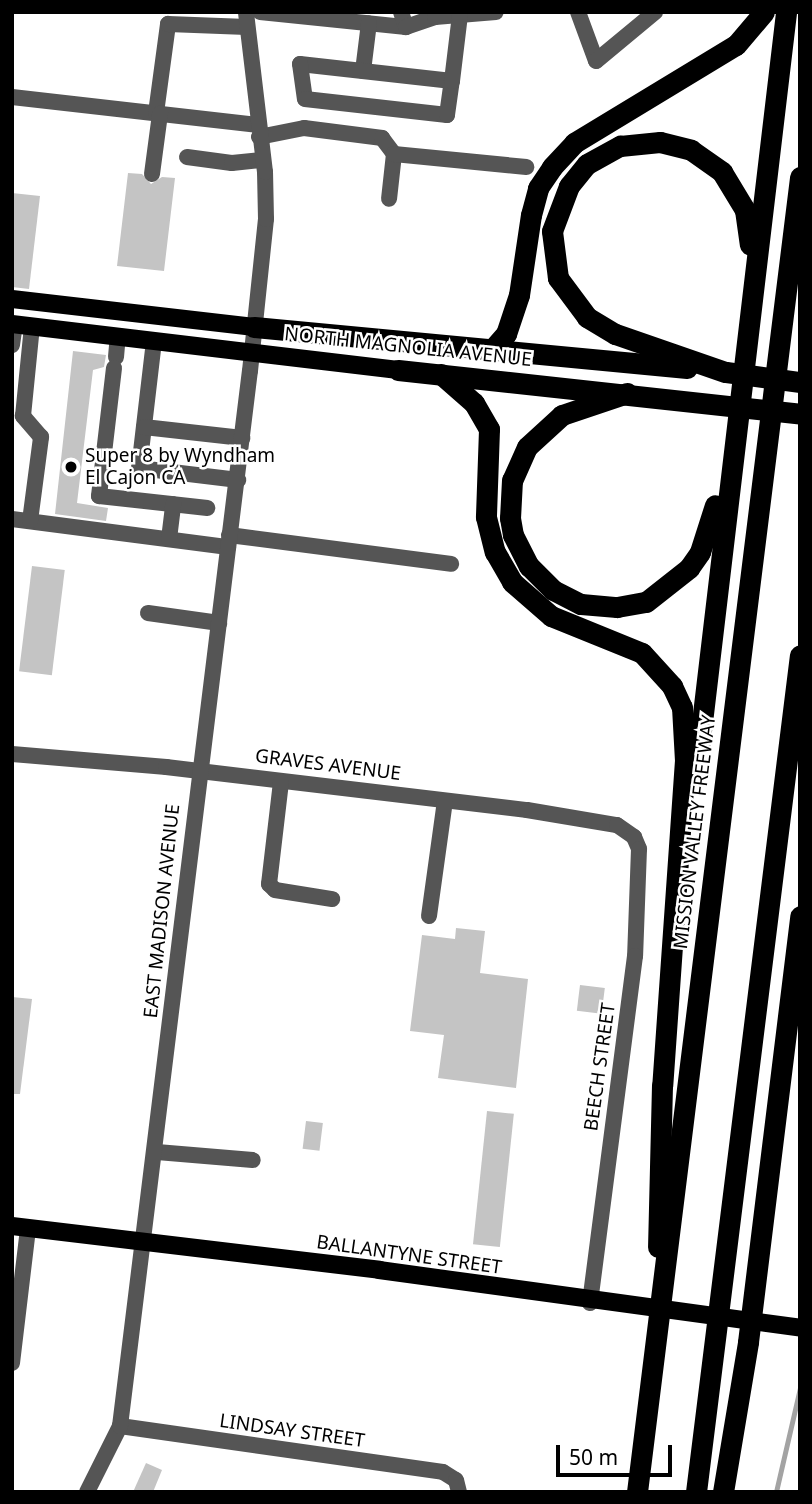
<!DOCTYPE html>
<style>
body{margin:0}
#map{position:relative;width:812px;height:1504px;overflow:hidden;background:#fff;font-family:"Noto Sans",sans-serif}
div>[style]{position:absolute}
[style*='--x']{left:calc(var(--x)*1px);top:calc(var(--y)*1px);width:calc(var(--w)*1px);rotate:calc(var(--a)*1deg)}
.stream>*{height:4.5px;margin:-2.25px;padding:0 2.25px;transform-origin:2.25px;border-radius:2.25px;background:#a3a3a3}
.building>*{inset:0;background:#c4c4c4;transform-origin:0 0}
.minor>*{height:16px;margin:-8px;padding:0 8px;transform-origin:8px;border-radius:8px;background:#555}
.major>*{height:18px;margin:-9px;padding:0 9px;transform-origin:9px;border-radius:9px;background:#000}
.highway>*{height:21px;margin:-10.5px;padding:0 10.5px;transform-origin:10.5px;border-radius:10.5px;background:#000}
.dots>*{width:19px;height:19px;translate:-50% -50%;box-sizing:border-box;border:4px solid #fff;border-radius:50%}
span{translate:-50% -50%;white-space:nowrap;text-align:center;line-height:1.15;-webkit-text-stroke:5px #fff;paint-order:stroke}
.street-label{font-size:19px;color:#000}
.poi-label{font-size:19px;color:#000}
.left{translate:0 -50%;text-align:left}
.frame{position:absolute;inset:0;border:14px solid #000;pointer-events:none}
.scale{position:absolute;left:556px;top:1445px;width:116px;height:32px;box-sizing:border-box;border:4px solid #000;border-top:0;padding-left:9px;font-size:21px;line-height:24px;white-space:nowrap;color:#000;-webkit-text-stroke:5px #fff;paint-order:stroke}
</style>
<div id="map">
<div class="stream">
<i style="--x:776;--y:1492;--w:107;--a:-77"></i>
</div>
<div class="building">
<i style="clip-path:polygon(128px 173px,142px 174px,151px 184px,162px 177px,175px 178px,164px 271px,117px 266px)"></i>
<i style="clip-path:polygon(12px 193px,40px 196px,29px 289px,12px 287px)"></i>
<i style="clip-path:polygon(73px 351px,106px 355px,104px 367px,93px 370px,77px 503px,108px 508px,106px 521px,55px 514px)"></i>
<i style="left:32px;top:566px;width:33px;height:106px;rotate:7deg"></i>
<i style="clip-path:polygon(456px 928px,485px 931px,480px 973px,528px 979px,516px 1088px,438px 1078px,444px 1035px,410px 1031px,422px 935px,455px 939px)"></i>
<i style="left:580px;top:985px;width:25px;height:26px;rotate:7deg"></i>
<i style="clip-path:polygon(12px 997px,32px 999px,20px 1094px,12px 1094px)"></i>
<i style="left:487px;top:1111px;width:27px;height:134px;rotate:6deg"></i>
<i style="left:306px;top:1121px;width:17px;height:28px;rotate:7deg"></i>
<i style="clip-path:polygon(146px 1463px,162px 1470px,153px 1492px,133px 1492px)"></i>
</div>
<div class="minor">
<i style="--x:260;--y:12;--w:147;--a:5.9"></i>
<i style="--x:401;--y:12;--w:16;--a:72"></i>
<i style="--x:406;--y:27;--w:31;--a:-19"></i>
<i style="--x:435;--y:17;--w:61;--a:-4.7"></i>
<i style="--x:578;--y:12;--w:52;--a:69.8"></i>
<i style="--x:596;--y:61;--w:77;--a:-39.7"></i>
<i style="--x:363;--y:71;--w:48;--a:-82.9"></i>
<i style="--x:452;--y:81;--w:153;--a:-173.6"></i>
<i style="--x:300;--y:64;--w:35;--a:82"></i>
<i style="--x:305;--y:99;--w:143;--a:6.4"></i>
<i style="--x:447;--y:115;--w:34;--a:-82"></i>
<i style="--x:452;--y:81;--w:66;--a:-83.1"></i>
<i style="--x:12;--y:97;--w:246;--a:6.5"></i>
<i style="--x:156;--y:113;--w:90;--a:-82.3"></i>
<i style="--x:168;--y:24;--w:79;--a:2.2"></i>
<i style="--x:259;--y:137;--w:46;--a:-11.3"></i>
<i style="--x:304;--y:128;--w:79;--a:7.3"></i>
<i style="--x:382;--y:138;--w:20;--a:53"></i>
<i style="--x:394;--y:154;--w:45;--a:96.3"></i>
<i style="--x:394;--y:154;--w:133;--a:5.6"></i>
<i style="--x:187;--y:157;--w:45;--a:7.6"></i>
<i style="--x:232;--y:163;--w:31;--a:-6"></i>
<i style="--x:152;--y:174;--w:61;--a:-82.4"></i>
<i style="--x:154;--y:341;--w:128;--a:96.7"></i>
<i style="--x:139;--y:468;--w:100;--a:6.9"></i>
<i style="--x:12;--y:345;--w:21;--a:-82"></i>
<i style="--x:116;--y:357;--w:21;--a:-85"></i>
<i style="--x:114;--y:368;--w:129;--a:96.7"></i>
<i style="--x:99;--y:496;--w:109;--a:6.3"></i>
<i style="--x:144;--y:427;--w:99;--a:6.4"></i>
<i style="--x:12;--y:519;--w:218;--a:7.4"></i>
<i style="--x:30;--y:521;--w:85;--a:-82.5"></i>
<i style="--x:41;--y:437;--w:28;--a:-131"></i>
<i style="--x:23;--y:416;--w:90;--a:-84.3"></i>
<i style="--x:229;--y:535;--w:224;--a:7.4"></i>
<i style="--x:169;--y:539;--w:35;--a:-83"></i>
<i style="--x:148;--y:613;--w:72;--a:8"></i>
<i style="--x:12;--y:754;--w:155;--a:4.8"></i>
<i style="--x:166;--y:767;--w:364;--a:6.8"></i>
<i style="--x:527;--y:810;--w:91;--a:9.5"></i>
<i style="--x:617;--y:825;--w:21;--a:35"></i>
<i style="--x:634;--y:837;--w:13;--a:67"></i>
<i style="--x:639;--y:849;--w:107;--a:92.1"></i>
<i style="--x:635;--y:956;--w:350;--a:97.4"></i>
<i style="--x:281;--y:782;--w:103;--a:96.7"></i>
<i style="--x:269;--y:884;--w:8;--a:45"></i>
<i style="--x:275;--y:890;--w:58;--a:9"></i>
<i style="--x:429;--y:916;--w:116;--a:-82.1"></i>
<i style="--x:157;--y:1152;--w:96;--a:4.8"></i>
<i style="--x:12;--y:1363;--w:136;--a:-83.2"></i>
<i style="--x:120;--y:1426;--w:326;--a:8.1"></i>
<i style="--x:443;--y:1472;--w:15;--a:32"></i>
<i style="--x:456;--y:1480;--w:12;--a:76"></i>
<i style="--x:87;--y:1492;--w:74;--a:-63.4"></i>
<i style="--x:120;--y:1426;--w:1063;--a:-82.98"></i>
<i style="--x:250;--y:371;--w:153;--a:-84"></i>
<i style="--x:266;--y:219;--w:47;--a:-91.2"></i>
<i style="--x:265;--y:172;--w:161;--a:-96.8"></i>
</div>
<div class="major">
<i style="--x:12;--y:299;--w:244;--a:6.6"></i>
<i style="--x:12;--y:324;--w:389;--a:6.8"></i>
<i style="--x:12;--y:1226;--w:370;--a:6.8"></i>
<i style="--x:379;--y:1270;--w:425;--a:7.8"></i>
</div>
<div class="highway">
<i style="--x:254;--y:327;--w:435;--a:5.4"></i>
<i style="--x:491;--y:351;--w:23;--a:-49"></i>
<i style="--x:506;--y:334;--w:41;--a:-71.6"></i>
<i style="--x:519;--y:295;--w:81;--a:-81.5"></i>
<i style="--x:531;--y:215;--w:28;--a:-75"></i>
<i style="--x:538;--y:188;--w:25;--a:-56"></i>
<i style="--x:552;--y:167;--w:33;--a:-47"></i>
<i style="--x:574;--y:143;--w:189;--a:-31.2"></i>
<i style="--x:736;--y:45;--w:43;--a:-49.7"></i>
<i style="--x:398;--y:370;--w:404;--a:6.2"></i>
<i style="--x:725;--y:372;--w:116;--a:-160.9"></i>
<i style="--x:615;--y:334;--w:33;--a:-149"></i>
<i style="--x:587;--y:317;--w:49;--a:-126.6"></i>
<i style="--x:558;--y:278;--w:47;--a:-97.3"></i>
<i style="--x:552;--y:231;--w:48;--a:-69.3"></i>
<i style="--x:569;--y:186;--w:28;--a:-51"></i>
<i style="--x:587;--y:164;--w:38;--a:-29"></i>
<i style="--x:620;--y:146;--w:40;--a:-5.7"></i>
<i style="--x:660;--y:142;--w:32;--a:14"></i>
<i style="--x:691;--y:150;--w:38;--a:35"></i>
<i style="--x:722;--y:172;--w:44;--a:58.8"></i>
<i style="--x:745;--y:210;--w:35;--a:82"></i>
<i style="--x:726;--y:372;--w:75;--a:7.7"></i>
<i style="--x:441;--y:374;--w:44;--a:41.3"></i>
<i style="--x:474;--y:403;--w:30;--a:60"></i>
<i style="--x:489;--y:429;--w:88;--a:92"></i>
<i style="--x:486;--y:517;--w:36;--a:76"></i>
<i style="--x:495;--y:552;--w:34;--a:60"></i>
<i style="--x:512;--y:582;--w:52;--a:41.1"></i>
<i style="--x:551;--y:616;--w:98;--a:22.1"></i>
<i style="--x:642;--y:653;--w:45;--a:47.7"></i>
<i style="--x:672;--y:686;--w:23;--a:65"></i>
<i style="--x:682;--y:707;--w:53;--a:86.8"></i>
<i style="--x:685;--y:760;--w:326;--a:94"></i>
<i style="--x:662;--y:1085;--w:162;--a:91.4"></i>
<i style="--x:627;--y:393;--w:69;--a:161.3"></i>
<i style="--x:562;--y:415;--w:47;--a:137.6"></i>
<i style="--x:527;--y:447;--w:36;--a:114"></i>
<i style="--x:512;--y:480;--w:38;--a:93"></i>
<i style="--x:510;--y:518;--w:17;--a:80"></i>
<i style="--x:513;--y:535;--w:35;--a:63"></i>
<i style="--x:529;--y:566;--w:34;--a:45"></i>
<i style="--x:553;--y:590;--w:31;--a:27"></i>
<i style="--x:581;--y:604;--w:36;--a:5"></i>
<i style="--x:617;--y:607;--w:29;--a:-10"></i>
<i style="--x:646;--y:602;--w:55;--a:-38.3"></i>
<i style="--x:689;--y:568;--w:19;--a:-55"></i>
<i style="--x:700;--y:552;--w:49;--a:-72.3"></i>
<i style="--x:698;--y:756;--w:749;--a:-83.25"></i>
<i style="--x:637;--y:1492;--w:1325;--a:-82.93"></i>
<i style="--x:696;--y:1492;--w:843;--a:-82.92"></i>
<i style="--x:723;--y:1492;--w:152;--a:-80.5"></i>
<i style="--x:748;--y:1342;--w:429;--a:-83"></i>
</div>
<div class="dots">
<i style="left:71px;top:467px;background:#000"></i>
</div>
<div class="street-label">
<span style="left:408px;top:347px;rotate:6deg">NORTH MAGNOLIA AVENUE</span>
<span style="left:328px;top:765px;rotate:7deg">GRAVES AVENUE</span>
<span style="left:695px;top:832px;rotate:-83deg">MISSION VALLEY FREEWAY</span>
<span style="left:162px;top:911px;rotate:-84deg">EAST MADISON AVENUE</span>
<span style="left:600px;top:1067px;rotate:-82deg">BEECH STREET</span>
<span style="left:409px;top:1255px;rotate:8deg">BALLANTYNE STREET</span>
<span style="left:292px;top:1431px;rotate:8deg">LINDSAY STREET</span>
</div>
<div class="poi-label">
<span class="left" style="left:85px;top:467px">Super 8 by Wyndham<br>El Cajon CA</span>
</div>
<div class="frame"></div>
<div class="scale">50 m</div>
</div>
